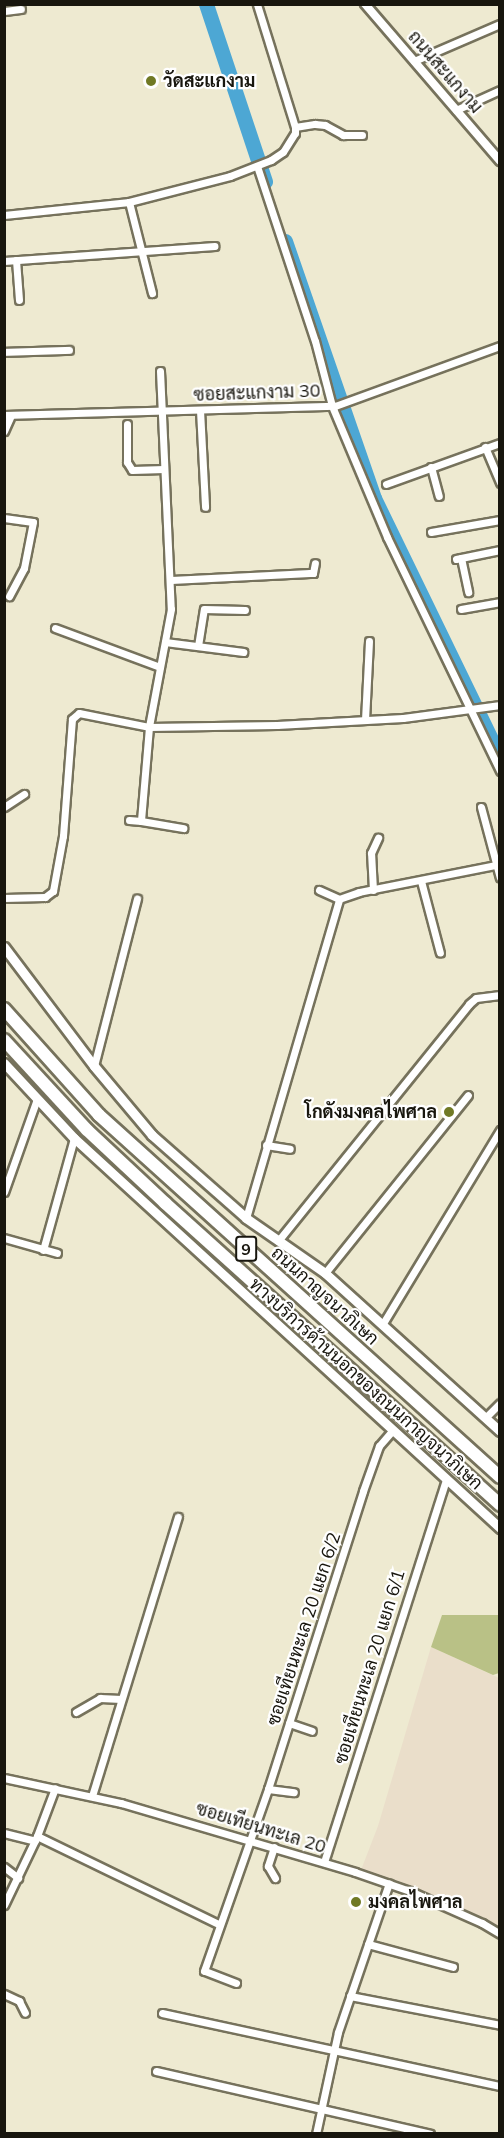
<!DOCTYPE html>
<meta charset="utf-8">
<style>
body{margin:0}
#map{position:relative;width:504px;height:2138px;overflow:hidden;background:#eeead1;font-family:Mulish,Sarabun,sans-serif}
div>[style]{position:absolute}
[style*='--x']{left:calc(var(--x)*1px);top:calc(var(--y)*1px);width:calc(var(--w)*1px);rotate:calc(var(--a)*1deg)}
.commercial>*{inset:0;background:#eadeca}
.green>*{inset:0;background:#b9c186}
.river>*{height:15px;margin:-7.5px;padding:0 7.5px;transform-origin:7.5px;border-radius:7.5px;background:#4da7d4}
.roads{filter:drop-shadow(2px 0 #76725c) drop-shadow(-2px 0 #76725c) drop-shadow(0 2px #76725c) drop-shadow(0 -2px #76725c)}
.minor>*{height:7px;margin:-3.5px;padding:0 3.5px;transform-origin:3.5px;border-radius:3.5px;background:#fff}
.tertiary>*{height:8px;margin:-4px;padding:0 4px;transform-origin:4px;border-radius:4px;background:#fff}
.secondary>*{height:9px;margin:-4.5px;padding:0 4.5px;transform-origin:4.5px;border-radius:4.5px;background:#fff}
.motorway>*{height:12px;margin:-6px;padding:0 6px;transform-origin:6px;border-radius:6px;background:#fff}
.dots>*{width:16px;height:16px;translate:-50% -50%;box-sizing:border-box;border:3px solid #fff;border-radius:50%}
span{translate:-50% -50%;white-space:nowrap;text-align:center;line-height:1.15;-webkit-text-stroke:4.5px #fff;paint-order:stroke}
.shield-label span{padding:2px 4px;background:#fff;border:2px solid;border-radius:4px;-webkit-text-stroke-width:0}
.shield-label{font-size:16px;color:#18160e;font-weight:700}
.street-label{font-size:18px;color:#18160e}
.poi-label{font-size:18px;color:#18160e;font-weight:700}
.left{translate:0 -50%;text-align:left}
.right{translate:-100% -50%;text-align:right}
.frame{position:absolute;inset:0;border:6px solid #18160e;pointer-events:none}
</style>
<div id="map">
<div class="commercial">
<i style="clip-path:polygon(431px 1647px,499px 1678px,499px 1929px,441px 1902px,361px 1870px,378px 1826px)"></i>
</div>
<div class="green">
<i style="clip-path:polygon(442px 1615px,499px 1615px,499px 1673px,493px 1675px,431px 1647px)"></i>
</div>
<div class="river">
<i style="--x:206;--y:4;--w:187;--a:71.6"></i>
<i style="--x:285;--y:241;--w:272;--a:70.9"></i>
<i style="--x:374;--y:498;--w:289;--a:64.1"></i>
</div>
<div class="roads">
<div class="minor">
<i style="--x:4;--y:11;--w:17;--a:-7"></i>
<i style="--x:414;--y:61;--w:94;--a:-23.3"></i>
<i style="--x:456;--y:110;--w:48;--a:-24.4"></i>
<i style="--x:295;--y:127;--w:20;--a:-9"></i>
<i style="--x:315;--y:124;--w:10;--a:6"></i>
<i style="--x:325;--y:125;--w:21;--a:29"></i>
<i style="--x:343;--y:135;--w:19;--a:0"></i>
<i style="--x:257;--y:166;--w:184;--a:71.7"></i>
<i style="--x:315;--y:341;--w:67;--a:75.3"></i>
<i style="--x:332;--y:406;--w:142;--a:67.2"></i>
<i style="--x:387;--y:537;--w:260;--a:64.2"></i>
<i style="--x:129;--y:202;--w:94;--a:75.8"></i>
<i style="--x:4;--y:215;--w:126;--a:-5.9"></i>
<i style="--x:129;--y:202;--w:104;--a:-14.4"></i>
<i style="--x:230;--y:176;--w:44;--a:-21.3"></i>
<i style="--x:271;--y:160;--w:14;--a:-34"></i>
<i style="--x:283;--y:152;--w:22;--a:-58"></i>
<i style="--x:295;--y:133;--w:6;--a:-90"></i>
<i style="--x:295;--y:127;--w:129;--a:-107.2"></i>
<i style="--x:16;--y:260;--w:40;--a:85.7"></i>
<i style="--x:4;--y:261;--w:211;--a:-4.1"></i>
<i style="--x:4;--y:352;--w:65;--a:-1.8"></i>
<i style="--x:160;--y:371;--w:238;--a:87.4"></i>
<i style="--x:171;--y:609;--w:120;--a:100.6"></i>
<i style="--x:149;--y:727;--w:94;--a:94.9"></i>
<i style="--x:141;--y:821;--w:43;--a:9.5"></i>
<i style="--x:200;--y:410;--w:97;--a:87"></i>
<i style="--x:4;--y:415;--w:331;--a:-1.6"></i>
<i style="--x:335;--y:406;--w:176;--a:-20"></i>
<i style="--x:127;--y:424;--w:38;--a:90"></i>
<i style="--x:127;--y:462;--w:9;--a:58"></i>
<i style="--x:132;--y:470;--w:32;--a:-2"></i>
<i style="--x:4;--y:431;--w:17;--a:-66"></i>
<i style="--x:485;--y:447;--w:39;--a:67"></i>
<i style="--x:431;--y:467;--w:30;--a:75"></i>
<i style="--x:386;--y:484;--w:121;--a:-19.8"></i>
<i style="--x:4;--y:518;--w:29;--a:8"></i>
<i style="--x:33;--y:522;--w:47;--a:101.1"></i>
<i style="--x:24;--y:568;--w:32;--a:118"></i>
<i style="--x:431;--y:532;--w:70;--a:-9.9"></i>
<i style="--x:461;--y:558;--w:35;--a:78"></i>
<i style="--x:456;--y:559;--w:45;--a:-11.6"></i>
<i style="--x:171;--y:580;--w:139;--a:-2.9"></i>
<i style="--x:310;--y:573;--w:3;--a:0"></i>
<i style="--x:313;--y:573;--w:10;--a:-79"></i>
<i style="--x:461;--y:609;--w:40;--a:-10"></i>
<i style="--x:55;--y:628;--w:112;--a:20.4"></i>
<i style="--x:165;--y:642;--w:79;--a:7.3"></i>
<i style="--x:198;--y:646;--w:37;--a:-81"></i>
<i style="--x:204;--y:609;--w:41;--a:1.4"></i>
<i style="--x:365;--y:720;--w:79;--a:-87.1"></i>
<i style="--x:4;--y:807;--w:24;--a:-33"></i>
<i style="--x:481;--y:807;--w:73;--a:75"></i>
<i style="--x:129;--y:820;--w:12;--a:5"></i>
<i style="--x:421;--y:881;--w:74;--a:75.2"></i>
<i style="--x:319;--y:890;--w:22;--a:24"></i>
<i style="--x:373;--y:890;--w:37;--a:-93"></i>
<i style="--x:371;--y:853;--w:17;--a:-65"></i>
<i style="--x:4;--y:898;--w:41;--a:-1.4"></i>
<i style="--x:45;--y:897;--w:10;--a:-37"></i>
<i style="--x:53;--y:891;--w:56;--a:-79.7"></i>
<i style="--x:63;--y:836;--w:117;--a:-85.6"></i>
<i style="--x:72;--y:719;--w:9;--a:-41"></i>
<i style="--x:79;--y:713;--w:71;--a:11.3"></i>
<i style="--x:149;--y:727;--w:128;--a:-0.9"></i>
<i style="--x:277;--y:725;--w:126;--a:-3.2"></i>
<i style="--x:403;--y:718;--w:98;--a:-7.6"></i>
<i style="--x:94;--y:1066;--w:173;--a:-75.6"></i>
<i style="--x:266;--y:1145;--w:24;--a:9"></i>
<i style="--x:4;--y:1192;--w:99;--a:-70.5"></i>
<i style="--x:246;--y:1218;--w:332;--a:-73.7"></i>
<i style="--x:339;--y:899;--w:21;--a:-19"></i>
<i style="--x:359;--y:892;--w:144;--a:-11.2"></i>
<i style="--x:4;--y:1238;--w:55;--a:15.8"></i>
<i style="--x:278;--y:1241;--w:304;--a:-51.1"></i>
<i style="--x:469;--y:1004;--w:9;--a:-41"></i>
<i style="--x:476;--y:998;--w:24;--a:-7"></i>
<i style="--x:43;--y:1250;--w:116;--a:-74.5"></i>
<i style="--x:325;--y:1273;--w:228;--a:-51.2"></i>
<i style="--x:382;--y:1325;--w:228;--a:-58.8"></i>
<i style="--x:485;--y:1418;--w:21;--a:-45"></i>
<i style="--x:76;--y:1712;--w:28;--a:-30"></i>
<i style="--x:100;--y:1698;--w:21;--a:3"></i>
<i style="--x:289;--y:1723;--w:24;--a:19"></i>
<i style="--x:4;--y:1778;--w:120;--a:12.1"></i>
<i style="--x:121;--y:1803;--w:244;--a:16.4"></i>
<i style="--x:355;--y:1872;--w:58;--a:19.1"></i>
<i style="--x:410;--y:1891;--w:79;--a:24"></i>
<i style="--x:482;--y:1923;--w:21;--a:31"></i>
<i style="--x:268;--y:1789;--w:26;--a:7"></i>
<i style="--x:92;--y:1796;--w:292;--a:-72.9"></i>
<i style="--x:4;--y:1833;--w:32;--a:14"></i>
<i style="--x:37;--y:1836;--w:203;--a:25.9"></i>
<i style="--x:274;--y:1847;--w:20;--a:108"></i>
<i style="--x:268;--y:1866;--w:14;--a:60"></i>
<i style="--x:324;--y:1862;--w:401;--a:-72.3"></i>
<i style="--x:4;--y:1867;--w:18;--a:38"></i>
<i style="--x:4;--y:1905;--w:76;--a:-64.4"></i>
<i style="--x:37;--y:1836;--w:51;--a:-69.4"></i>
<i style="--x:368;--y:1944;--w:88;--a:15.1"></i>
<i style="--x:236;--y:1983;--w:34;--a:-159"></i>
<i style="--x:204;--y:1971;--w:193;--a:-70.6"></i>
<i style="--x:268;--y:1789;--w:313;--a:-72.3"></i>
<i style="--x:363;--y:1491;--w:48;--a:-70.4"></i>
<i style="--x:379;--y:1446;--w:20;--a:-49"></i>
<i style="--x:4;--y:1994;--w:17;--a:25"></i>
<i style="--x:19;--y:2001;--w:13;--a:63"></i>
<i style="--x:350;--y:1996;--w:153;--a:10.9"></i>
<i style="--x:162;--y:2013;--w:346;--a:12.2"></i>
<i style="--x:156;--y:2071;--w:281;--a:12.9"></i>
<i style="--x:316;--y:2134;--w:104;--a:-77.8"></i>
<i style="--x:338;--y:2032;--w:157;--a:-71.1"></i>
</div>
<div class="tertiary">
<i style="--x:365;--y:4;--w:207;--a:49.3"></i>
</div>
<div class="secondary">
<i style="--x:4;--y:947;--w:149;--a:52.9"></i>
<i style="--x:94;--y:1066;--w:90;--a:50"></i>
<i style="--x:152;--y:1135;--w:125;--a:41.4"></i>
<i style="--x:246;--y:1218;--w:96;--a:34.8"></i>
<i style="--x:325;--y:1273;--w:236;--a:42.1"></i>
<i style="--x:4;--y:1063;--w:103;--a:47"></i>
<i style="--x:74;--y:1138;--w:578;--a:42.47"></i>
</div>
<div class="motorway">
<i style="--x:4;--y:1009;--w:142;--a:48.1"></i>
<i style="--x:99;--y:1115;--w:540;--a:42.07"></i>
<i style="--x:4;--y:1040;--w:122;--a:47.3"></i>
<i style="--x:87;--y:1130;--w:107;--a:43.1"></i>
<i style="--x:165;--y:1203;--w:451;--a:42"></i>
</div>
</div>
<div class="dots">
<i style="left:151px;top:81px;background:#707924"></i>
<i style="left:449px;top:1112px;background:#707924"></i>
<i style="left:356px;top:1902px;background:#707924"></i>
</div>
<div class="shield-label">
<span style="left:246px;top:1249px">9</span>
</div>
<div class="street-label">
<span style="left:445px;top:72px;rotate:49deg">ถนนสะแกงาม</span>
<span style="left:257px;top:393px;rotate:-2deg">ซอยสะแกงาม 30</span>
<span style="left:325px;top:1296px;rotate:42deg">ถนนกาญจนาภิเษก</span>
<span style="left:366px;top:1384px;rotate:42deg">ทางบริการด้านนอกของถนนกาญจนาภิเษก</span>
<span style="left:304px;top:1629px;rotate:-72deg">ซอยเทียนทะเล 20 แยก 6/2</span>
<span style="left:370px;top:1667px;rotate:-73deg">ซอยเทียนทะเล 20 แยก 6/1</span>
<span style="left:261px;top:1828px;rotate:17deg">ซอยเทียนทะเล 20</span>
</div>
<div class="poi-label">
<span class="left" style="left:163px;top:81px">วัดสะแกงาม</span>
<span class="right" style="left:437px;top:1112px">โกดังมงคลไพศาล</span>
<span class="left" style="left:368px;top:1902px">มงคลไพศาล</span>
</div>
<div class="frame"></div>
</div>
